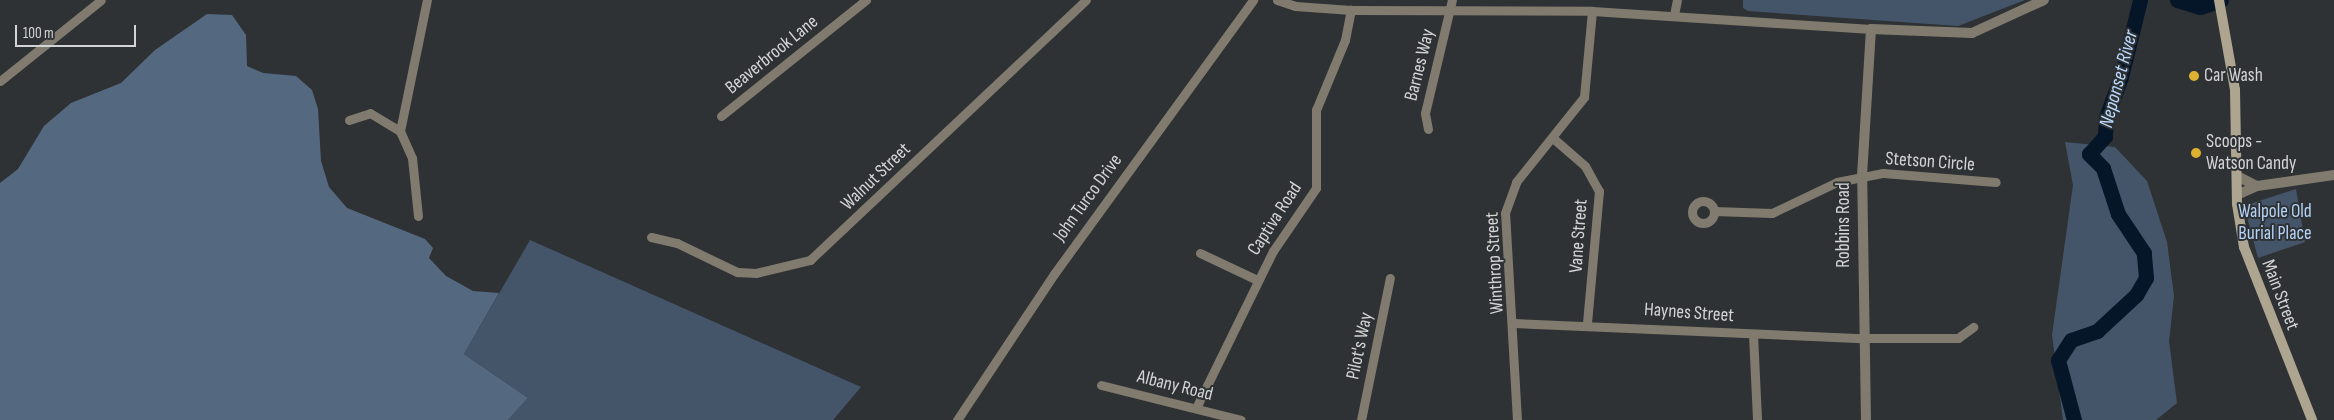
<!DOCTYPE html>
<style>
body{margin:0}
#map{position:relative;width:2334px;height:420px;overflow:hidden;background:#2f3234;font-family:"Sofia Sans Condensed",sans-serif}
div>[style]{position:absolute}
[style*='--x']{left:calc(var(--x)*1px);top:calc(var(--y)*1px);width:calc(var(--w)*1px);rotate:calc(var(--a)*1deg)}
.green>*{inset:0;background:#44556a}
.forest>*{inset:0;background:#546880}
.river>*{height:15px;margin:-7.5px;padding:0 7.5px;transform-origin:7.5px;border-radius:7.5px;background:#061629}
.minor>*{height:9px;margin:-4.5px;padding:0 4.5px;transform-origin:4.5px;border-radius:4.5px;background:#807b6e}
.minor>.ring{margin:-4.5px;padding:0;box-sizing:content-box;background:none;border:9px solid #807b6e;border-radius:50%}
.tertiary>*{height:10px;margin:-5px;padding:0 5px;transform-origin:5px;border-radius:5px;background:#807b6e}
.secondary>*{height:10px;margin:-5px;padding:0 5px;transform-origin:5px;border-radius:5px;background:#ada590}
.dots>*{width:14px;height:14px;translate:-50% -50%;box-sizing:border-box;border:2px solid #2f3234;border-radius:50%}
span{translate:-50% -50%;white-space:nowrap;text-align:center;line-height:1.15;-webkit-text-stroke:4px #2f3234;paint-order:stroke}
.street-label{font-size:19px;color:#d3d4d6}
.poi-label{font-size:19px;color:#d3d4d6}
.left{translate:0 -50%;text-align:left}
.park-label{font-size:19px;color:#b5d3f7}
.water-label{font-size:20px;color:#bad9fd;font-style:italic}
.scale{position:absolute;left:15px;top:25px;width:121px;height:22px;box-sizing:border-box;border:2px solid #d3d4d6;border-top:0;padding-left:6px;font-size:15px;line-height:18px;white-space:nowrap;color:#d3d4d6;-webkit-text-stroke:4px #2f3234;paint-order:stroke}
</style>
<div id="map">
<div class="green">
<i style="clip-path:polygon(1743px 0,2025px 0,1958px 26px,1748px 11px,1743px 8px)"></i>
<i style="clip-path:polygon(2065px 142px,2115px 147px,2147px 181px,2167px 242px,2174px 296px,2169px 341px,2177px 403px,2156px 420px,2063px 420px,2052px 335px,2073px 185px)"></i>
<i style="clip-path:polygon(2296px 189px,2305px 242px,2258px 258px,2247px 217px,2250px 204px)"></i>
<i style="clip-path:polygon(530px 240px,861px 387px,833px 420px,508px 420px,528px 398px,464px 354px)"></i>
</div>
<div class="forest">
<i style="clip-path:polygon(207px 14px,232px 15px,246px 35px,247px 66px,263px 73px,296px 76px,312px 90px,318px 109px,321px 161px,329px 187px,347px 208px,425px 239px,433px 248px,429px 258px,446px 276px,473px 291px,499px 293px,464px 354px,528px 398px,508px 420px,0 420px,0 183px,18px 169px,44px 126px,71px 103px,121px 83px,155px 50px)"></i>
</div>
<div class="river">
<i style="--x:2177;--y:0;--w:24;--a:17"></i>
<i style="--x:2200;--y:7;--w:22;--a:-18"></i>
<i style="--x:2074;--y:420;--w:62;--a:-104.9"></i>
<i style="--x:2058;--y:360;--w:24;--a:-57"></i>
<i style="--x:2071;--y:340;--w:28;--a:-19"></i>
<i style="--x:2097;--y:331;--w:53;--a:-42.7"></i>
<i style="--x:2136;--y:295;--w:20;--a:-60"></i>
<i style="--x:2146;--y:278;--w:25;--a:-95"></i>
<i style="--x:2144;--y:253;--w:47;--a:-123.7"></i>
<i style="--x:2118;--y:214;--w:48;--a:-108.1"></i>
<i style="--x:2103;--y:168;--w:20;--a:-135"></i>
<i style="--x:2089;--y:154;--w:24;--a:-48"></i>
<i style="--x:2105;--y:136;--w:19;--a:-87"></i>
<i style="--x:2106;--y:117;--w:43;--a:-69.4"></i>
<i style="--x:2121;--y:77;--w:79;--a:-76.1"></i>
</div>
<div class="minor">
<i style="--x:1277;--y:0;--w:19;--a:18"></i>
<i style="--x:1295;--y:6;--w:56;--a:4.1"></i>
<i style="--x:1351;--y:10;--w:241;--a:0.2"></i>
<i style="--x:1592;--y:11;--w:280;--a:3.7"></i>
<i style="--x:1674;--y:15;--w:15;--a:-79"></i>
<i style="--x:0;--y:81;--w:129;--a:-38.7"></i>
<i style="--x:721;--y:116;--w:186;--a:-38.7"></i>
<i style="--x:349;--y:120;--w:22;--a:-18"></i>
<i style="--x:370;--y:113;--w:35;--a:31"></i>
<i style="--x:1428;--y:129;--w:16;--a:-101"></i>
<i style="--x:1425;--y:113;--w:116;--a:-76.6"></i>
<i style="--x:1554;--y:139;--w:41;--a:41.1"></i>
<i style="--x:1585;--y:166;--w:29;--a:61"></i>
<i style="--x:1599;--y:191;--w:133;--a:95.2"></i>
<i class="ring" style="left:1692px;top:201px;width:13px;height:13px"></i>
<i style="--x:1714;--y:211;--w:58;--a:2"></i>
<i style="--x:1772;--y:213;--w:72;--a:-25.5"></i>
<i style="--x:1837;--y:182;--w:47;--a:-11.1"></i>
<i style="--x:1883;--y:173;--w:113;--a:4.6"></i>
<i style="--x:418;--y:216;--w:58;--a:-95.9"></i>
<i style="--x:412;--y:158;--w:30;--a:-114"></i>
<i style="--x:400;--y:131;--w:134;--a:-78.4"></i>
<i style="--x:651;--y:237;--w:27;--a:13"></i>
<i style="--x:677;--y:243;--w:67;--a:25.8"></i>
<i style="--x:737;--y:272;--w:19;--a:3"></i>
<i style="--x:756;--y:273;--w:56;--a:-13.5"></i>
<i style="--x:810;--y:260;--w:379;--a:-43.3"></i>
<i style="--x:1200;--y:253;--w:63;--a:25.3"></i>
<i style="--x:1514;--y:323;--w:348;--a:2.5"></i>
<i style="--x:1862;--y:338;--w:96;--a:0"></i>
<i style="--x:1958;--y:338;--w:19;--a:-36"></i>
<i style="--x:1753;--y:334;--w:86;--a:87.3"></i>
<i style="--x:1101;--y:385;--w:144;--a:14"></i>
<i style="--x:1196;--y:408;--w:175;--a:-63.9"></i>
<i style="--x:1273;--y:251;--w:76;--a:-55.7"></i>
<i style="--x:1316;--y:188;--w:78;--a:-90"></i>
<i style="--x:1316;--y:110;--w:76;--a:-67.5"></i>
<i style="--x:1345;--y:40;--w:31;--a:-79"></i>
<i style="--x:957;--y:420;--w:175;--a:-56.4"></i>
<i style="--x:1054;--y:274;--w:339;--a:-54"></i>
<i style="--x:1361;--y:420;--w:145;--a:-78.5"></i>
<i style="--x:1517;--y:420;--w:207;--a:-93.3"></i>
<i style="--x:1505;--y:213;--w:33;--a:-70"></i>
<i style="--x:1516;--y:182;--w:109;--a:-51.3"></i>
<i style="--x:1584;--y:97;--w:86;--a:-84.7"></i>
</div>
<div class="tertiary">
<i style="--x:2237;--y:176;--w:22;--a:27"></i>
<i style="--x:2257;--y:186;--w:22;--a:156"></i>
<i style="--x:2257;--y:186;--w:78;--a:-8.1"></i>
<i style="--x:1866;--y:420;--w:244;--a:-90.9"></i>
<i style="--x:1862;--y:176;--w:147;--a:-86.5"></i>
<i style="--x:1871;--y:29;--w:101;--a:2.3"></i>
<i style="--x:1972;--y:33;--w:79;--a:-24.6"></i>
</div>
<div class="secondary">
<i style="--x:2219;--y:0;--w:91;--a:79.9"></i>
<i style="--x:2235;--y:90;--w:114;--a:89"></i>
<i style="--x:2237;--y:204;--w:44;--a:80.8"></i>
<i style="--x:2244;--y:247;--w:186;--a:68.5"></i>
</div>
<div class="dots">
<i style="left:2194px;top:76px;background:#deb133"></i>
<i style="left:2196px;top:153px;background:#deb133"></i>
</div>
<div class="street-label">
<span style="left:772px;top:55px;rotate:-39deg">Beaverbrook Lane</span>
<span style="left:1420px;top:65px;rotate:-76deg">Barnes Way</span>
<span style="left:1930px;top:162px;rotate:4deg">Stetson Circle</span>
<span style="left:876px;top:177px;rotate:-44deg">Walnut Street</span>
<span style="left:1088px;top:198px;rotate:-54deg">John Turco Drive</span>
<span style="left:1275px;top:219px;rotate:-57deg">Captiva Road</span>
<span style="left:1844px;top:225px;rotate:-90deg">Robbins Road</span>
<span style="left:1579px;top:236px;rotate:-86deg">Vane Street</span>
<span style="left:1495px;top:263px;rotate:-93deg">Winthrop Street</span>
<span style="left:2280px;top:295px;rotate:69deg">Main Street</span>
<span style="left:1689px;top:313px;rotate:4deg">Haynes Street</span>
<span style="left:1360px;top:346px;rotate:-78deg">Pilot's Way</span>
<span style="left:1175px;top:386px;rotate:14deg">Albany Road</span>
</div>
<div class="poi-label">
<span class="left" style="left:2204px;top:76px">Car Wash</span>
<span class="left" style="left:2206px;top:153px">Scoops -<br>Watson Candy</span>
</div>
<div class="park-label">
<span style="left:2275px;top:223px">Walpole Old<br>Burial Place</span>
</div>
<div class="water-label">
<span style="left:2119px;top:79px;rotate:-75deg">Neponset River</span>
</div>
<div class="scale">100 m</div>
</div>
